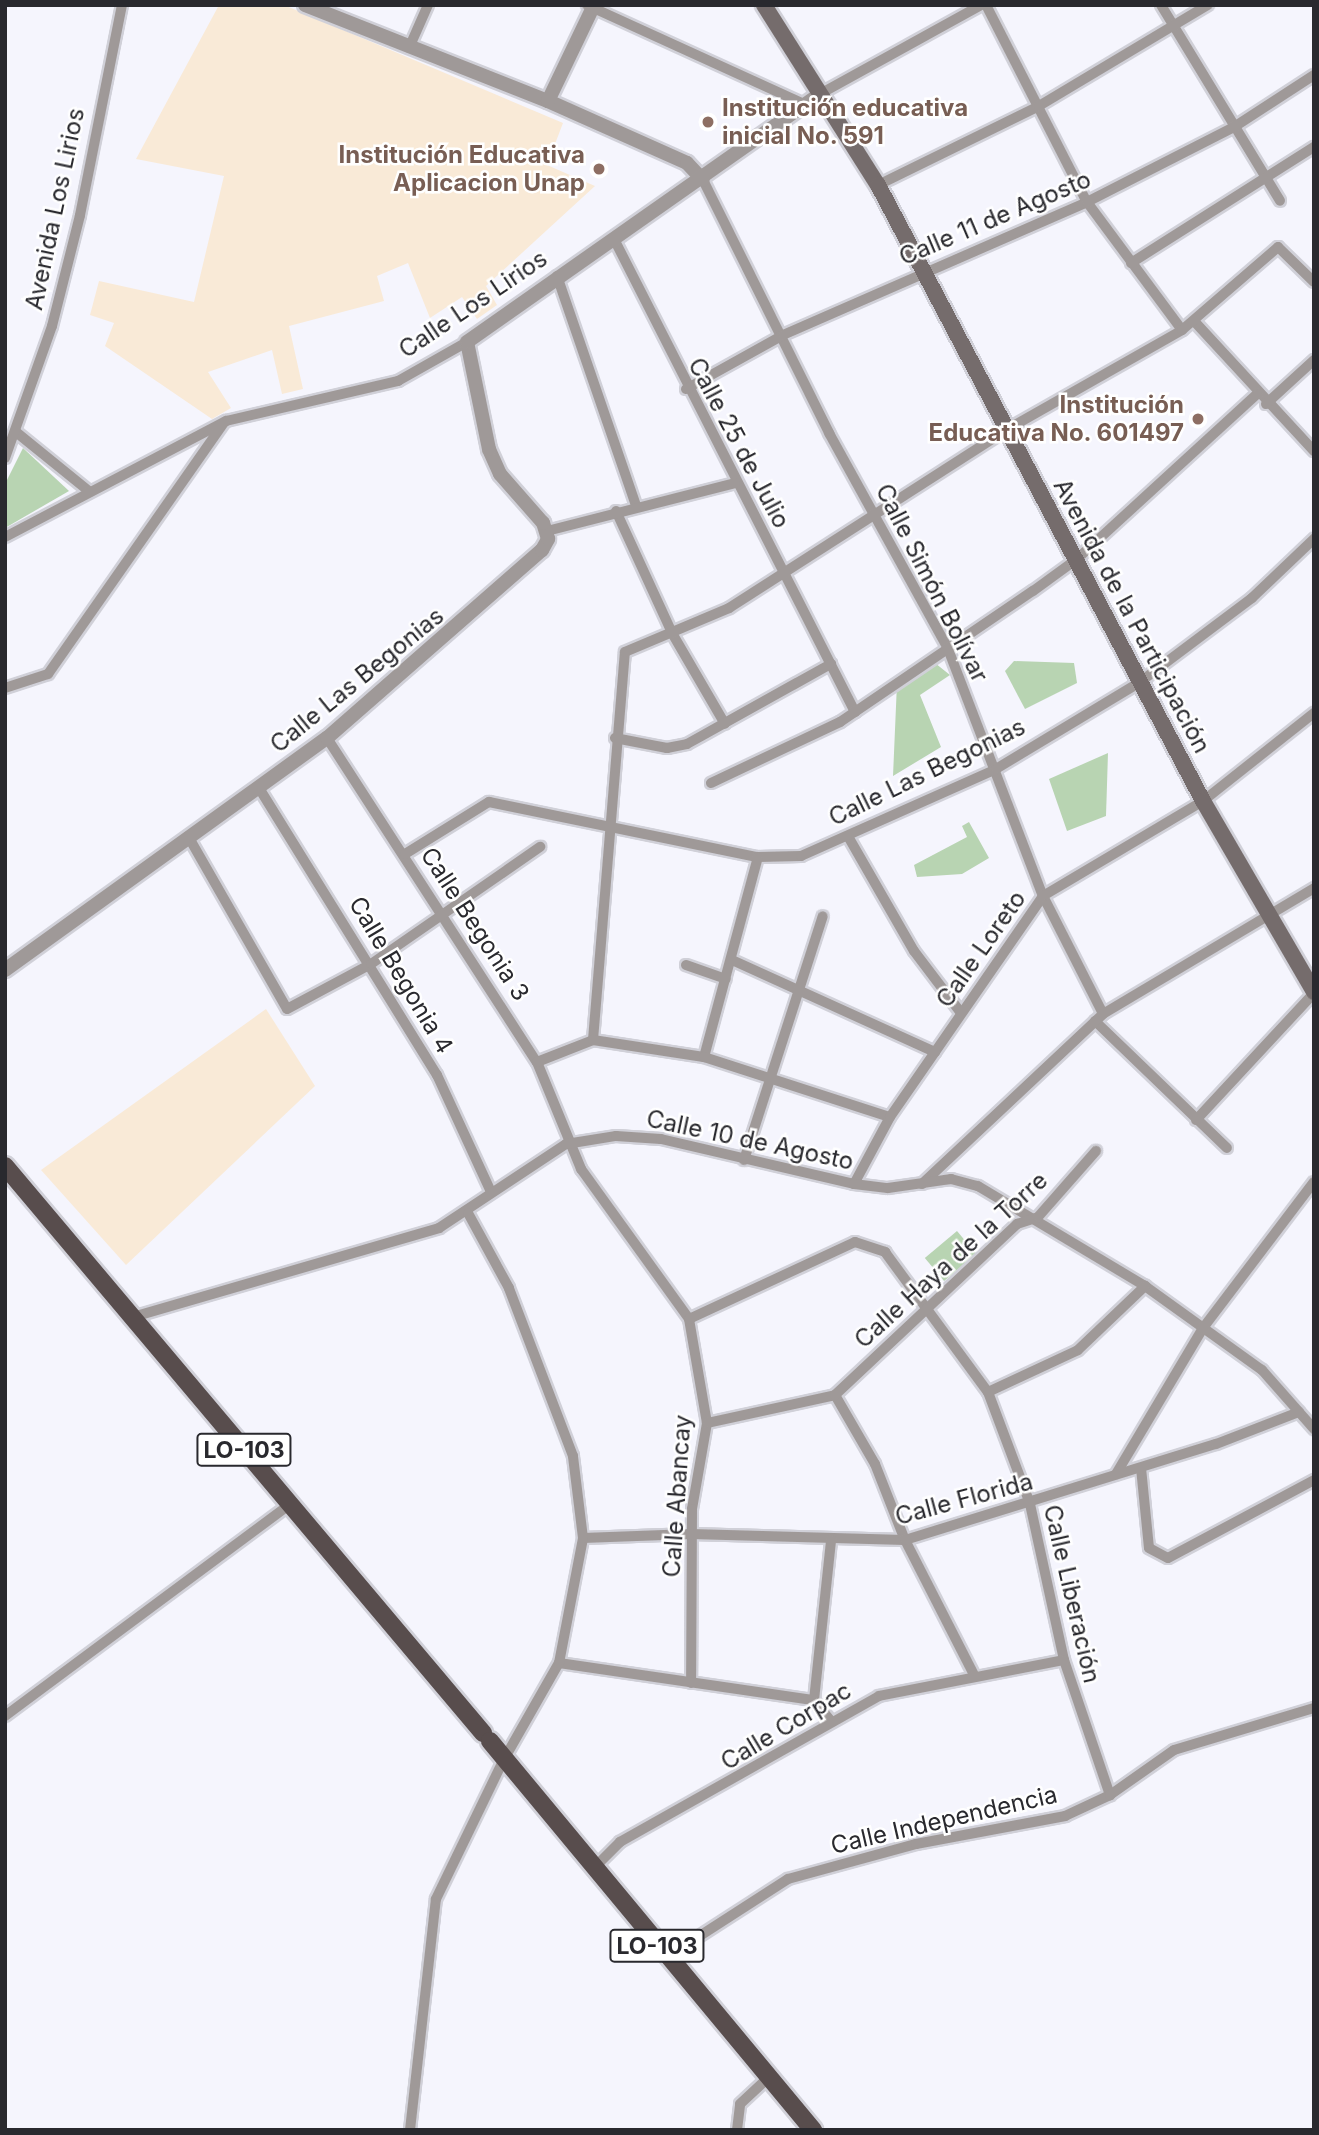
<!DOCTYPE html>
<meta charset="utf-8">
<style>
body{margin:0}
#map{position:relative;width:1319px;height:2135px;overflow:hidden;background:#f5f5fd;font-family:Inter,sans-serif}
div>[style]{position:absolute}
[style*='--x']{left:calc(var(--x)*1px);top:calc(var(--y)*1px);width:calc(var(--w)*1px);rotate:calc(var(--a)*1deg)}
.education>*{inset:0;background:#f9ead7}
.green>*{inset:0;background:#b8d4b2;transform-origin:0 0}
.roads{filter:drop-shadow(2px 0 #d0d0d8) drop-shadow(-2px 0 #d0d0d8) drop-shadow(0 2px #d0d0d8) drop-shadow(0 -2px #d0d0d8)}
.minor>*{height:10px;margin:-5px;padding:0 5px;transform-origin:5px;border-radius:5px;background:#9f9998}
.tertiary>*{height:14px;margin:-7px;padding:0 7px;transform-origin:7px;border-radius:7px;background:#9f9998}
.secondary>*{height:16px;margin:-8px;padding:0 8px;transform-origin:8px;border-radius:8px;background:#756c6c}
.primary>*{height:18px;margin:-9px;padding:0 9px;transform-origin:9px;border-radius:9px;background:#584d4d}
.dots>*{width:19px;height:19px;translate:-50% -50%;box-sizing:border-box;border:4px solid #fff;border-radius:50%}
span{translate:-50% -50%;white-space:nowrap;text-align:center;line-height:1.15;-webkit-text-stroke:5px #fff;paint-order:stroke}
.shield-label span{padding:2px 5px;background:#fff;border:2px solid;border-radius:5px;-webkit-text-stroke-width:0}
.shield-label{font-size:23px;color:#29292e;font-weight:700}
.education-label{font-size:24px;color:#785e54;font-weight:700}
.left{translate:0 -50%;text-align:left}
.right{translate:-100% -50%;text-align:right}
.street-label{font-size:24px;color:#29292e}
.frame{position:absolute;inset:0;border:7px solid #29292e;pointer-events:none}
</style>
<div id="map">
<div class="education">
<i style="clip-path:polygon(219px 5px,284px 5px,563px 123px,547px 165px,595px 186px,486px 286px,497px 305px,477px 319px,462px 297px,430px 318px,408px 263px,377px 276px,384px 301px,289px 326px,303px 389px,282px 394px,272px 350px,208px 372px,231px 408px,212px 419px,105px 346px,114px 323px,90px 315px,99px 281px,194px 302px,224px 176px,136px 159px)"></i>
<i style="clip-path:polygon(266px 1009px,315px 1086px,126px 1265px,41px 1170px)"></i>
</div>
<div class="green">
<i style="clip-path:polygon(23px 448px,69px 491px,5px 528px,5px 484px)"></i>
<i style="clip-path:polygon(1014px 661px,1074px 663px,1077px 683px,1025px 709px,1005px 671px)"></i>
<i style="clip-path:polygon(935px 663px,950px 675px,920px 695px,941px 747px,893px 776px,897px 683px)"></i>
<i style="clip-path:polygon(1108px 753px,1106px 816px,1067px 831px,1049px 779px)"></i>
<i style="clip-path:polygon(969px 822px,989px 858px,962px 874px,917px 877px,914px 865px,967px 837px,962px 826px)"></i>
<i style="left:957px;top:1231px;width:30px;height:42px;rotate:50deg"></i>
</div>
<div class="roads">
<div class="minor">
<i style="--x:587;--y:5;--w:239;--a:24.5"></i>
<i style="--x:986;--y:5;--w:221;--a:62.9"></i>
<i style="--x:1087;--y:202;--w:159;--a:53.4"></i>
<i style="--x:1161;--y:5;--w:229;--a:58.7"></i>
<i style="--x:409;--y:48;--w:47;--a:-66.2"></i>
<i style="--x:820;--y:94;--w:184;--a:-28.9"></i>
<i style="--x:703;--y:180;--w:283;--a:63.5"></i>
<i style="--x:829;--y:433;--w:247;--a:61.1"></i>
<i style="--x:948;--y:649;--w:265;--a:69"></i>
<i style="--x:1043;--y:896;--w:132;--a:63"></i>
<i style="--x:878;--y:185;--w:179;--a:-26.1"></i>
<i style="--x:1039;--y:106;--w:197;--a:-30.9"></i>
<i style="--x:614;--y:239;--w:531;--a:63"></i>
<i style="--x:1131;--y:263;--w:217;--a:-32.4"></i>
<i style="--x:557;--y:276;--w:243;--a:71"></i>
<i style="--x:1194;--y:321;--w:177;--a:47.3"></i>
<i style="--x:686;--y:389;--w:111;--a:-29.1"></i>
<i style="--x:783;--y:335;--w:332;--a:-23.6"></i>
<i style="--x:1087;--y:202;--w:165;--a:-27"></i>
<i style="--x:1234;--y:127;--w:95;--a:-33"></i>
<i style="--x:1266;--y:404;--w:65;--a:-42.5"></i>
<i style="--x:16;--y:432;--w:95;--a:39"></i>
<i style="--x:5;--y:458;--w:140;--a:-70.4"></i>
<i style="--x:52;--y:326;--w:114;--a:-75.8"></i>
<i style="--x:80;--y:215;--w:214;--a:-78.7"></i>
<i style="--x:616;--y:511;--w:134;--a:65.3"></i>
<i style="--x:672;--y:633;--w:105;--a:59.8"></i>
<i style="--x:547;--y:531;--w:194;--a:-14.3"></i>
<i style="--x:5;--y:537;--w:250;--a:-27.7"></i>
<i style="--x:226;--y:421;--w:177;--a:-13.1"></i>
<i style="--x:398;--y:381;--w:79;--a:-29.5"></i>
<i style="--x:5;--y:688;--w:45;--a:-18"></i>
<i style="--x:48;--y:674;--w:307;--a:-55"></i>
<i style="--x:327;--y:738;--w:386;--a:57.1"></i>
<i style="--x:537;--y:1062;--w:116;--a:67.6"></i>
<i style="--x:581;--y:1169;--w:185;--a:54.2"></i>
<i style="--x:689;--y:1319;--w:106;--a:80.2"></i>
<i style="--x:707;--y:1423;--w:87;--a:99.9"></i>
<i style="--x:692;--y:1509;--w:174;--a:90.3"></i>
<i style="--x:615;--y:738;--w:53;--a:10.9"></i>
<i style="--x:667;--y:748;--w:20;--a:-11"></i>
<i style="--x:687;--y:744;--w:165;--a:-29.1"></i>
<i style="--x:711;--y:783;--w:143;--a:-25.3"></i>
<i style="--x:840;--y:722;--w:233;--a:-34.2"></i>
<i style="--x:1033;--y:591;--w:54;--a:-36"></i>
<i style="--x:1077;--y:559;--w:244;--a:-42.5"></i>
<i style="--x:259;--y:788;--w:338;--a:58.2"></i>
<i style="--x:437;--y:1075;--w:129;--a:65.2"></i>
<i style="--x:188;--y:836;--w:199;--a:60.2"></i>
<i style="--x:287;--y:1009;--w:95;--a:-28.2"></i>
<i style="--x:371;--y:964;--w:206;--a:-34.7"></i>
<i style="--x:849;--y:838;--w:130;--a:60.1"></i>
<i style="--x:914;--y:951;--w:78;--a:52.8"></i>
<i style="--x:405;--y:854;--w:99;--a:-31.8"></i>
<i style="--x:489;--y:802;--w:275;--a:11.6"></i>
<i style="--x:758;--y:857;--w:43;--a:-1.3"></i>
<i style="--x:801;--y:856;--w:214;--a:-24"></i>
<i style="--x:996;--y:769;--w:168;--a:-31.1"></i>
<i style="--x:1140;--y:682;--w:140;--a:-36.9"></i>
<i style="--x:1252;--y:598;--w:86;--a:-43.6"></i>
<i style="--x:732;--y:960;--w:223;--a:24.4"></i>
<i style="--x:686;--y:965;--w:42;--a:19.3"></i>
<i style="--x:1095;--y:1021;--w:183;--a:43.9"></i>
<i style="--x:593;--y:1040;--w:389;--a:-85.3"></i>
<i style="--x:625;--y:652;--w:113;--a:-22.9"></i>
<i style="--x:729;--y:608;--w:331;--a:-32.7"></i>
<i style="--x:1008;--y:429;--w:200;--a:-29.6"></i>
<i style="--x:1182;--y:330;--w:127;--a:-40.8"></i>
<i style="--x:1278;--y:247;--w:50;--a:44.2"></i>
<i style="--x:704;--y:1057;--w:207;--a:-74.9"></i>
<i style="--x:537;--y:1062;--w:60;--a:-21.4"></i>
<i style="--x:593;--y:1040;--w:112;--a:8.7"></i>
<i style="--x:704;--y:1057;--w:195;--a:17.9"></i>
<i style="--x:1196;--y:1120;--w:173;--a:-47.1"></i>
<i style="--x:744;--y:1160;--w:256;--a:-72.1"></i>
<i style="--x:854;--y:1184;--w:76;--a:-61.8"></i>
<i style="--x:890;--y:1117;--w:269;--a:-55.3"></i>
<i style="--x:1043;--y:896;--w:186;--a:-30.7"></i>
<i style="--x:1203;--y:801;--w:142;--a:-38.4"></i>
<i style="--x:922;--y:1184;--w:248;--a:-43.2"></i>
<i style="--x:1103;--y:1014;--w:246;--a:-30.8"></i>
<i style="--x:133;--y:1317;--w:319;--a:-16.2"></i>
<i style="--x:439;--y:1228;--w:152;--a:-33.5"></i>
<i style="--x:566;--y:1144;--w:51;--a:-9.1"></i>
<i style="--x:616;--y:1136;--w:45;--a:3.8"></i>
<i style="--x:661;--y:1139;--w:198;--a:13.1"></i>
<i style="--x:854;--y:1184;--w:34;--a:7"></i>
<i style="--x:888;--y:1188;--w:64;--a:-8.1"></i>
<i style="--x:951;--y:1179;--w:28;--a:15"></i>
<i style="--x:978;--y:1186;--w:195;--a:30.9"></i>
<i style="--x:1145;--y:1286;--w:144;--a:35.7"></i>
<i style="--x:1262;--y:1370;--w:79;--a:48.6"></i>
<i style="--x:689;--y:1319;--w:183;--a:-24.9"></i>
<i style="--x:855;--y:1242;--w:32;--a:18"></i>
<i style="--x:885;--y:1252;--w:174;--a:53.7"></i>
<i style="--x:988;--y:1392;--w:120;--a:69.4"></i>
<i style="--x:1030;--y:1504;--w:160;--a:77.7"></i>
<i style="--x:1064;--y:1660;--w:143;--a:71.2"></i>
<i style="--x:988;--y:1392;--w:99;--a:-25"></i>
<i style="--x:1078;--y:1350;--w:93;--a:-43.7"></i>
<i style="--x:835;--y:1395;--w:80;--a:59.9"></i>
<i style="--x:875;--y:1464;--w:82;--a:68.5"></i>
<i style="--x:905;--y:1540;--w:152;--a:62.9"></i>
<i style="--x:707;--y:1423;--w:131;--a:-12.3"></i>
<i style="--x:835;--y:1395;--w:250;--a:-43.2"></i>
<i style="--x:1017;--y:1224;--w:22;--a:-18"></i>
<i style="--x:1038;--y:1217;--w:88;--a:-48.7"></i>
<i style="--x:1141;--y:1468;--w:80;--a:84.3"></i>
<i style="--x:1149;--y:1548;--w:21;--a:28"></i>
<i style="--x:1168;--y:1558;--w:166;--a:-28.1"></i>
<i style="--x:1116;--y:1474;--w:170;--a:-59.2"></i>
<i style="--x:1203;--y:1328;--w:183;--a:-52.8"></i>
<i style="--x:583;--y:1538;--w:108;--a:-2.1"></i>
<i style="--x:691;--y:1534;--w:214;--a:1.6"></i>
<i style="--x:905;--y:1540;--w:325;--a:-17.2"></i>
<i style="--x:1216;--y:1444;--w:89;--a:-21.1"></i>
<i style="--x:559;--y:1663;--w:258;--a:8.3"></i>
<i style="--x:5;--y:1716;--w:355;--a:-36.6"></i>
<i style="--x:830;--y:1720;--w:26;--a:-129"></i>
<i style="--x:814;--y:1700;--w:161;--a:-83.9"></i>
<i style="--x:593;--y:1869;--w:38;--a:-45"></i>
<i style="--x:620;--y:1842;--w:297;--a:-29.4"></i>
<i style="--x:879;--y:1696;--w:188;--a:-11"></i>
<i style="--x:667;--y:1957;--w:144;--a:-32.8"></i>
<i style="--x:788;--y:1879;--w:133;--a:-15.3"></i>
<i style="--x:916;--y:1844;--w:152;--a:-10.6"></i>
<i style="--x:1065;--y:1816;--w:50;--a:-25"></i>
<i style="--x:1110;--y:1795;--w:78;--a:-35.1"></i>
<i style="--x:1174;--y:1750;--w:146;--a:-16.7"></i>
<i style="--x:410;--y:2130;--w:232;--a:-83.6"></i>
<i style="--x:436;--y:1899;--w:153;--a:-64.1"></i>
<i style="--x:503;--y:1761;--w:113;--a:-60.3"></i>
<i style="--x:559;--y:1663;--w:127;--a:-79.1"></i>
<i style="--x:583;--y:1538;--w:83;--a:-97"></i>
<i style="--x:573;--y:1456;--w:180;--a:-110.9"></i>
<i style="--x:509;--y:1288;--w:85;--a:-118.7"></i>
<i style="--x:737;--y:2130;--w:26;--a:-83"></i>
<i style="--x:740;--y:2104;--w:40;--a:-43"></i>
</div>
<div class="tertiary">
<i style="--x:305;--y:5;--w:261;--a:21.6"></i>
<i style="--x:548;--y:101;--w:152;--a:24"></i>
<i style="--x:687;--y:163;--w:23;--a:47"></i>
<i style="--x:548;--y:101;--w:106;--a:-64.4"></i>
<i style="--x:5;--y:970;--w:397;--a:-35.8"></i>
<i style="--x:327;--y:738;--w:286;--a:-41.2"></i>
<i style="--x:542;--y:550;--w:13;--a:-61"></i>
<i style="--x:548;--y:539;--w:17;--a:-107"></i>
<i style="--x:543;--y:523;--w:65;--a:-131.3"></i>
<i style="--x:500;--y:474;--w:27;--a:-114"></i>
<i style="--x:489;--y:449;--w:109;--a:-101.6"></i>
<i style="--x:467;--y:342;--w:431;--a:-35.1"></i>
</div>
<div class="secondary">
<i style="--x:764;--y:5;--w:213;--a:57.7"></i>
<i style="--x:878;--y:185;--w:696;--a:62.18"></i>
<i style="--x:1203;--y:801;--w:221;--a:59.8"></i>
</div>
<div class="primary">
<i style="--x:5;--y:1166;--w:742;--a:49.87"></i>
<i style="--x:490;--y:1741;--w:506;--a:50.3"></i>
</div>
</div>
<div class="dots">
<i style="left:708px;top:122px;background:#8d6e63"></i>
<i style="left:599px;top:169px;background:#8d6e63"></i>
<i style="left:1198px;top:419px;background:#8d6e63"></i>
</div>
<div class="shield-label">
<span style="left:244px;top:1450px">LO-103</span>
<span style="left:657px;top:1946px">LO-103</span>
</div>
<div class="education-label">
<span class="left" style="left:722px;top:122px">Institución educativa<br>inicial No. 591</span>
<span class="right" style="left:585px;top:169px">Institución Educativa<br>Aplicacion Unap</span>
<span class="right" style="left:1184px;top:419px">Institución<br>Educativa No. 601497</span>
</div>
<div class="street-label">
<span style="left:55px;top:209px;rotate:-78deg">Avenida Los Lirios</span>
<span style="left:995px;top:218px;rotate:-23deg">Calle 11 de Agosto</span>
<span style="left:473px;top:304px;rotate:-34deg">Calle Los Lirios</span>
<span style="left:739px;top:443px;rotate:62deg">Calle 25 de Julio</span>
<span style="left:932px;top:583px;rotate:63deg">Calle Simón Bolívar</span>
<span style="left:1132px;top:616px;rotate:62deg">Avenida de la Participación</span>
<span style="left:357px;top:680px;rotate:-39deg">Calle Las Begonias</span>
<span style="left:927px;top:772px;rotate:-26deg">Calle Las Begonias</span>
<span style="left:475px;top:924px;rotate:57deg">Calle Begonia 3</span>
<span style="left:981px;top:949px;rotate:-55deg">Calle Loreto</span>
<span style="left:401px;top:975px;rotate:59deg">Calle Begonia 4</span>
<span style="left:750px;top:1140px;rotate:12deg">Calle 10 de Agosto</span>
<span style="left:951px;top:1260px;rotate:-42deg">Calle Haya de la Torre</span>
<span style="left:677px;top:1496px;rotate:-86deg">Calle Abancay</span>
<span style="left:964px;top:1499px;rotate:-15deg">Calle Florida</span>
<span style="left:1072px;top:1594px;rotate:77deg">Calle Liberación</span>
<span style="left:786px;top:1726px;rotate:-31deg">Calle Corpac</span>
<span style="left:944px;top:1820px;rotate:-13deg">Calle Independencia</span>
</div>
<div class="frame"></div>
</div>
